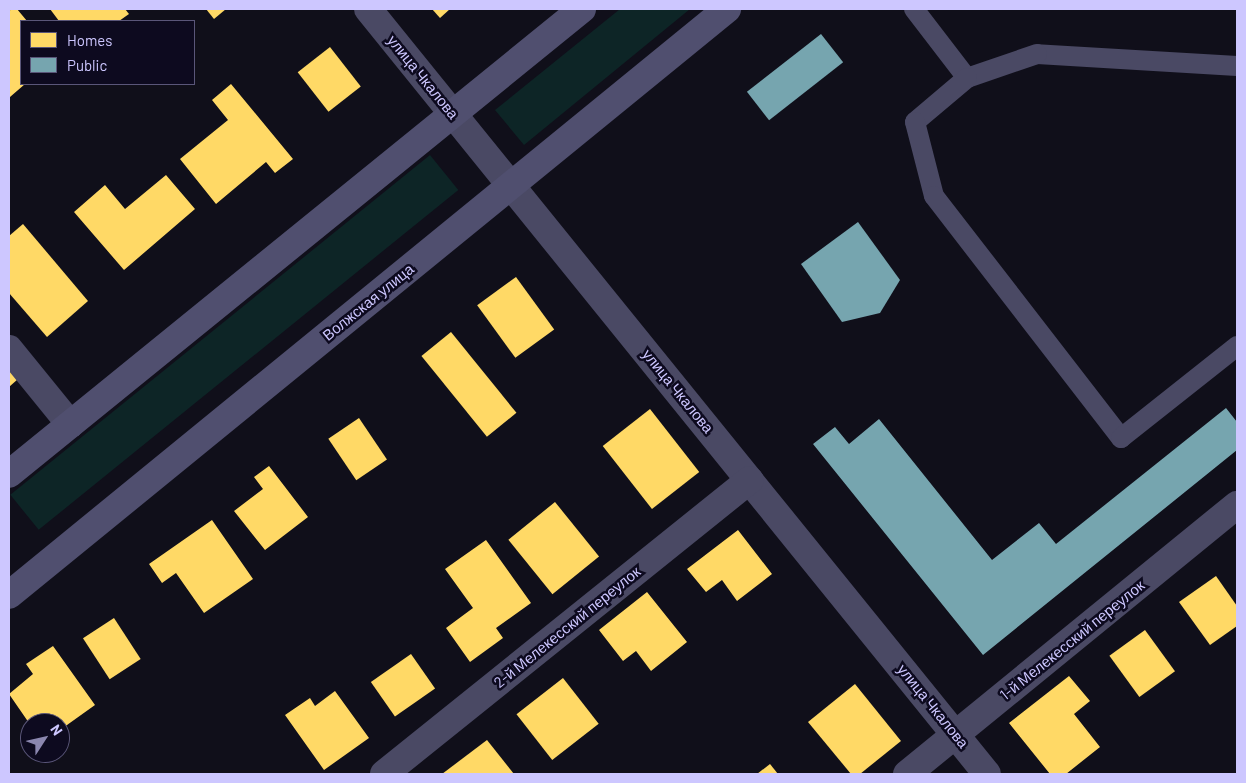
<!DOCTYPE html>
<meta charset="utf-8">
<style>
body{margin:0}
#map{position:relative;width:1246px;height:783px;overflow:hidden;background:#100f1a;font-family:Barlow,sans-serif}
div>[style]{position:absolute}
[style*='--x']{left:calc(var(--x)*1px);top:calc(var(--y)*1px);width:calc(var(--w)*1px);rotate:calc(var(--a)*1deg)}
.green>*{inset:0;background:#0d2526;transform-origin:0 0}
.homes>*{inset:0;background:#ffd966;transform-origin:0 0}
.public>*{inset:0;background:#76a5af;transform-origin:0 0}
.service>*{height:20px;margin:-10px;padding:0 10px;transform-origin:10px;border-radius:10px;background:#4a4964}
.minor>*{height:28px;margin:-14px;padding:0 14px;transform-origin:14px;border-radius:14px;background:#4a4964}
.secondary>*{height:28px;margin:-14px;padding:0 14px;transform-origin:14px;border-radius:14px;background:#504f6f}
span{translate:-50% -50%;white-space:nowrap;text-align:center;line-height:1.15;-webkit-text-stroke:5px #0d0a1f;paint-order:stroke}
.street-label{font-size:15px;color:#cdc7ff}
.frame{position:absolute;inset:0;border:10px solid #cdc7ff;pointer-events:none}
.legend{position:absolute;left:20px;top:20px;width:175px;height:65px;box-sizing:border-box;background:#0d0a1f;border:1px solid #5a5679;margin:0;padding:6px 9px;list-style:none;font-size:15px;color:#cdc7ff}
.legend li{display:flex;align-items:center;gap:10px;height:25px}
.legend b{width:25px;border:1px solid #5a5679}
.north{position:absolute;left:20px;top:713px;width:50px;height:50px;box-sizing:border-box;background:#0d0a1f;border:1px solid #5a5679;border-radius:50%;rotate:55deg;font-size:14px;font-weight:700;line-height:20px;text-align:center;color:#cdc7ff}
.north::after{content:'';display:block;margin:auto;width:18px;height:22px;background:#8b87af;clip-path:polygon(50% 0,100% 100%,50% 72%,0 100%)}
</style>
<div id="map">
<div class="green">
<i style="clip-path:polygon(620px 9px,690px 9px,524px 145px,495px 110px)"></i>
<i style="left:430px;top:155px;width:45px;height:540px;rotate:51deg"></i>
</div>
<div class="homes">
<i style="clip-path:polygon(12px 9px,17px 9px,27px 21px,21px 21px,21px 84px,25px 84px,10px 97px,9px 11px)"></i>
<i style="clip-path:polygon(50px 9px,125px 9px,129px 14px,119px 21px,59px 21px)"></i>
<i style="clip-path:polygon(206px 9px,226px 9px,214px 19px)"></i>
<i style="clip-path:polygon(432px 9px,450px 9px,440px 18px)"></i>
<i style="left:330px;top:47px;width:50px;height:41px;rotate:52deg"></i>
<i style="clip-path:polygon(231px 84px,293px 159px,275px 173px,266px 162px,216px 204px,180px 159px,228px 120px,212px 100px)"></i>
<i style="clip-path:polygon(166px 175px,195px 209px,124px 270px,74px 212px,105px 185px,125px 209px)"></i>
<i style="clip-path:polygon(23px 224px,88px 301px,47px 337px,9px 293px,9px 236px)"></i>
<i style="left:516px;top:277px;width:65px;height:48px;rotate:54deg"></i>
<i style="left:451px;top:332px;width:104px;height:38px;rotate:51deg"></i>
<i style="clip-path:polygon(9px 367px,18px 379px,9px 387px)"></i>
<i style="left:650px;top:409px;width:80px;height:60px;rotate:52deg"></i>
<i style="left:359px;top:418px;width:50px;height:37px;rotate:56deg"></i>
<i style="clip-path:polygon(269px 466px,308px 517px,265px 550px,234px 511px,263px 489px,254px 477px)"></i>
<i style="left:555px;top:502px;width:70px;height:60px;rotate:51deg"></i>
<i style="clip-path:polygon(212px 520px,253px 579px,204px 613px,176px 573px,162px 583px,149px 564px)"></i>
<i style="clip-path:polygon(738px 530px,772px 574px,737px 601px,722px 580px,706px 592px,687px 569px)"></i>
<i style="clip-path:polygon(486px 540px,531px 603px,496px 628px,503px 638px,470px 662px,446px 628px,473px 608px,445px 569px)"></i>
<i style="clip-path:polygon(1216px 576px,1237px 606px,1237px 626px,1210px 645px,1179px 602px)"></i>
<i style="clip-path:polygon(647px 592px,687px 642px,651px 671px,636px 651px,623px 661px,599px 630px)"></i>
<i style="left:114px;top:618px;width:49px;height:37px;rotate:57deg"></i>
<i style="left:1145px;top:630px;width:51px;height:44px;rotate:54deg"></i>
<i style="clip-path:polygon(53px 646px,95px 705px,60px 730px,60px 723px,29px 723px,9px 694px,33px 674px,26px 664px)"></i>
<i style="left:411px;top:654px;width:42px;height:49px;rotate:55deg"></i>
<i style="clip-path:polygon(1069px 676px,1090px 701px,1074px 714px,1100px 747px,1066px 774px,1050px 774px,1009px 723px)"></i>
<i style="left:563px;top:678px;width:58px;height:59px;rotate:52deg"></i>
<i style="clip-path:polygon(855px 684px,901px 741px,860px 774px,851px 774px,808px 722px)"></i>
<i style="clip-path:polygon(335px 691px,369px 738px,324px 770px,285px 715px,310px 698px,315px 706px)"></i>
<i style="clip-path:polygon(487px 740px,514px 774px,442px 774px)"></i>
<i style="clip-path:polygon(770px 764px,778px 774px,757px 774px)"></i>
</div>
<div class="public">
<i style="left:821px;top:34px;width:36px;height:94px;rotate:52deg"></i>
<i style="clip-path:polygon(858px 222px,900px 280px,880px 313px,842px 322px,801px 264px)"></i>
<i style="clip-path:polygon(1226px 408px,1237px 422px,1237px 450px,983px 655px,813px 444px,835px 427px,849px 444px,879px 419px,992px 560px,1039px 523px,1056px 544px)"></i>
</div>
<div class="service">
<i style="--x:914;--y:9;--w:87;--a:52.5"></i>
<i style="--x:1237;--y:66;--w:200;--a:-176.6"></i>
<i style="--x:1037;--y:54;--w:74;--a:161.1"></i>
<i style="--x:967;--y:78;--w:68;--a:139.8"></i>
<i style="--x:915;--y:122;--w:76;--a:75.6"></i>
<i style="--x:934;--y:196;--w:306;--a:52.3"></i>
<i style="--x:1121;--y:438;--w:148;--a:-38.4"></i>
</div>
<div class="minor">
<i style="--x:368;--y:9;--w:984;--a:51.02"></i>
<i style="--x:9;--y:349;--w:97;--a:50.9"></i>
<i style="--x:384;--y:774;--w:469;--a:-38.8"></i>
<i style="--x:907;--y:774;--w:426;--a:-39.2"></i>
</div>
<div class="secondary">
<i style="--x:9;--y:474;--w:738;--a:-39.06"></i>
<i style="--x:9;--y:595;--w:927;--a:-39.22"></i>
</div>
<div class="street-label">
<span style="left:423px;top:77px;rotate:51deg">улица Чкалова</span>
<span style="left:368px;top:302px;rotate:-39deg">Волжская улица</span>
<span style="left:678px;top:391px;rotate:51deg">улица Чкалова</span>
<span style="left:567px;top:627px;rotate:-39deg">2-й Мелекесский переулок</span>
<span style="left:1072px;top:640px;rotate:-39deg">1-й Мелекесский переулок</span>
<span style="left:933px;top:706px;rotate:51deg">улица Чкалова</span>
</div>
<div class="frame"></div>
<ul class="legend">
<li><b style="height:14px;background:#ffd966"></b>Homes</li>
<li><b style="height:14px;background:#76a5af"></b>Public</li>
</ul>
<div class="north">N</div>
</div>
